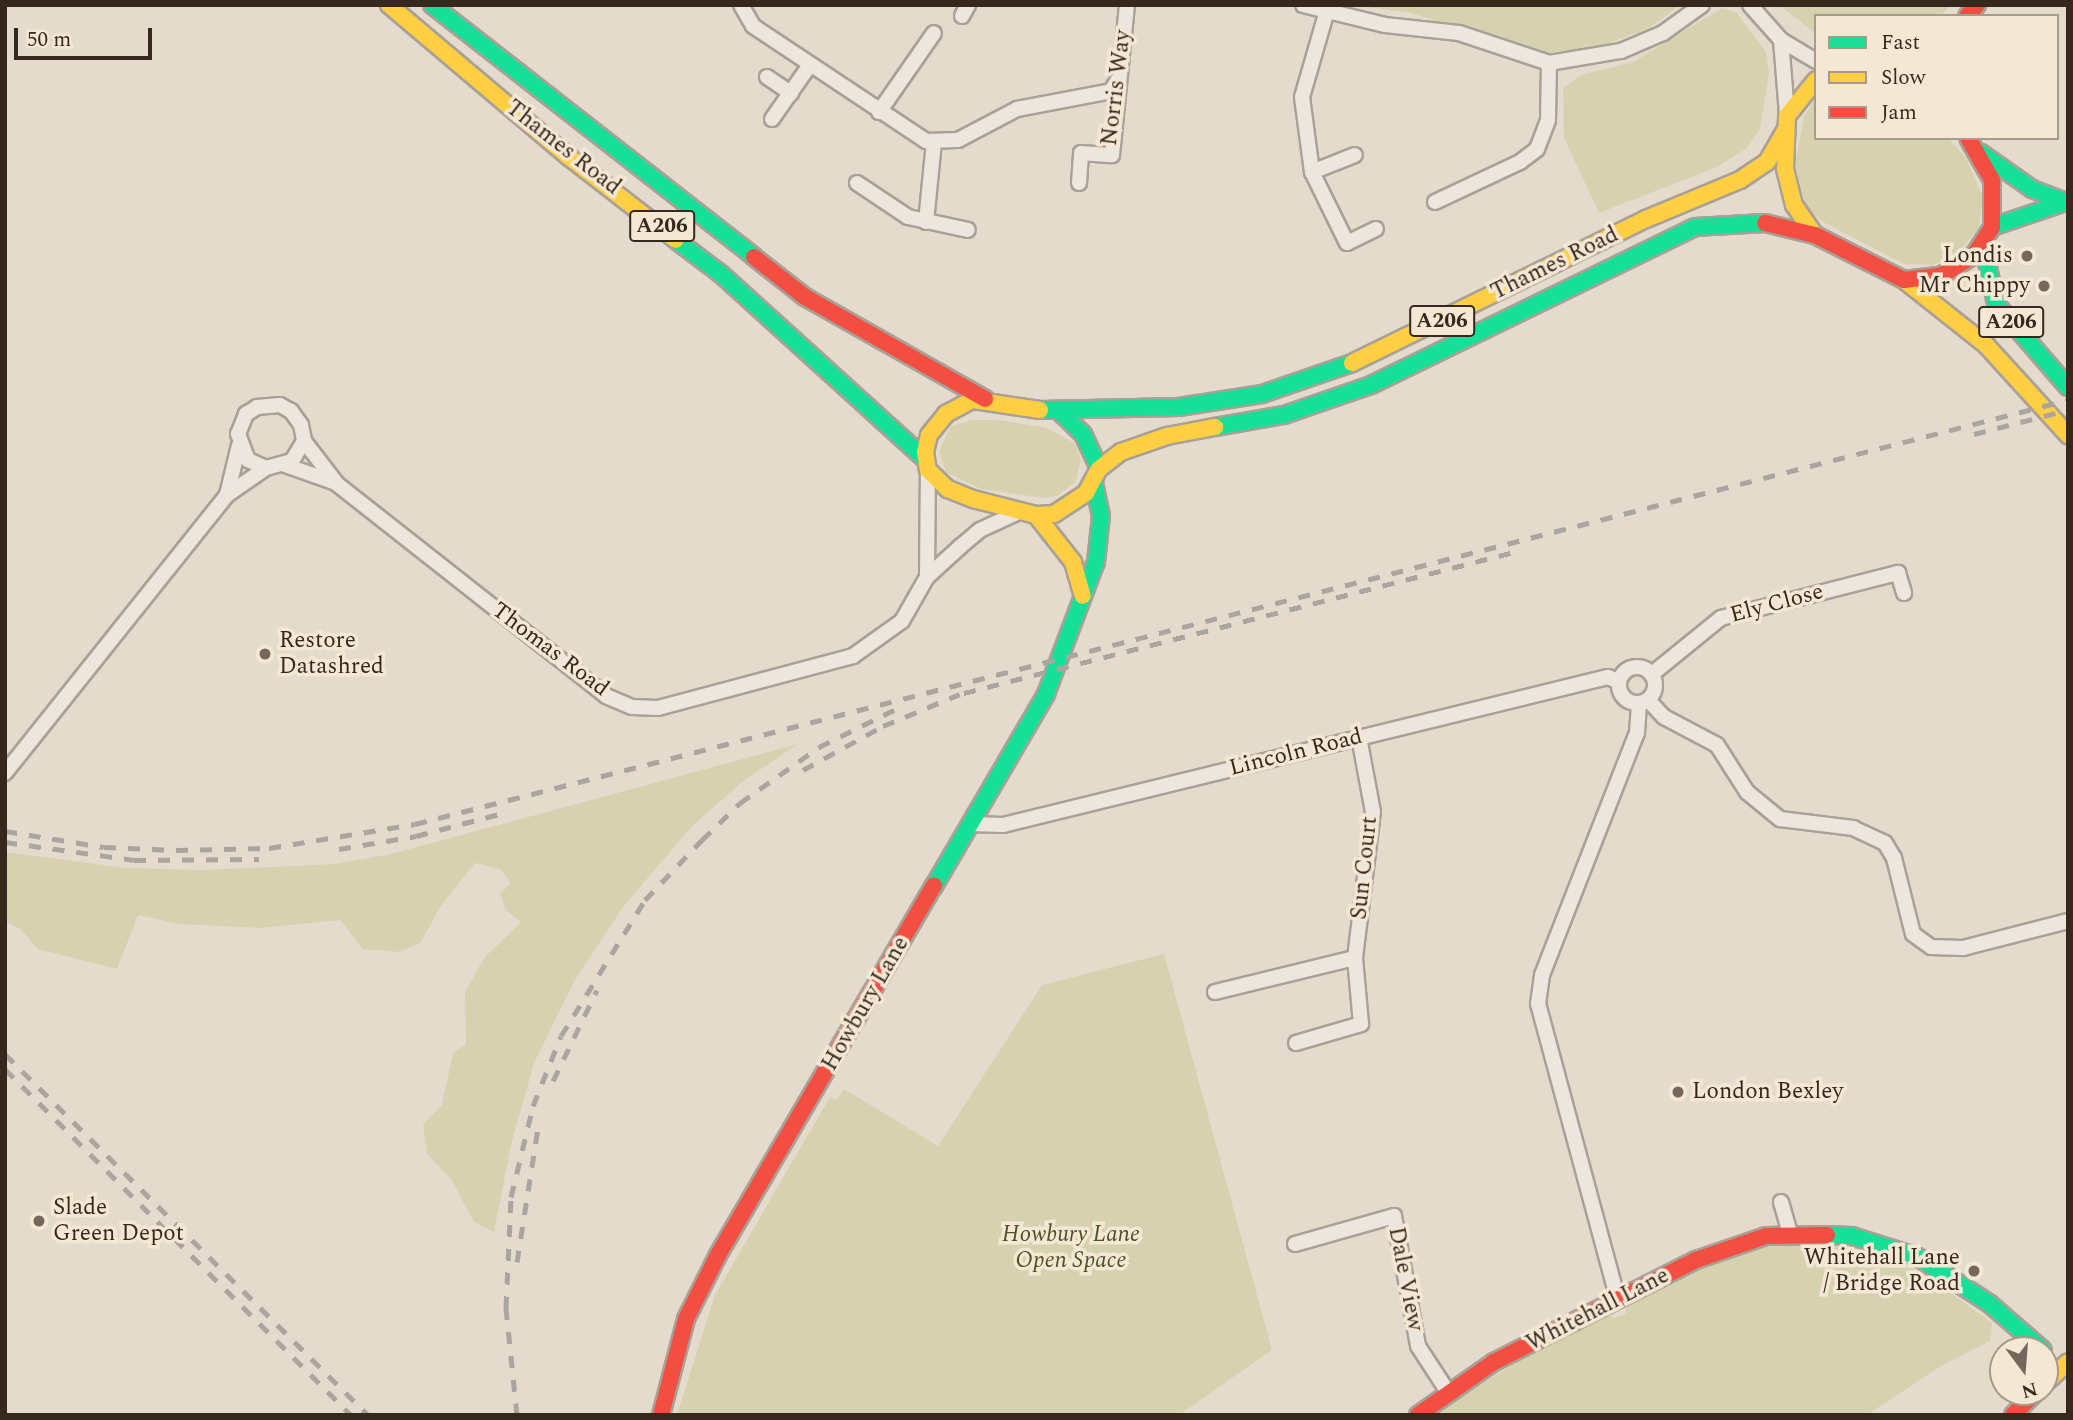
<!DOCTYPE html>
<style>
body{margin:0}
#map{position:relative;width:2073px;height:1420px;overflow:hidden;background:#e4dbcd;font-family:Spectral,serif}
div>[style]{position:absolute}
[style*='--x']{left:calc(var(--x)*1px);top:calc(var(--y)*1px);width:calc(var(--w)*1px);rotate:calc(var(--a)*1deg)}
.green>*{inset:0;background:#d6d2b0}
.roads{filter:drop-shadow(2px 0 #a9a096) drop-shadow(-2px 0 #a9a096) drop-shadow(0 2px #a9a096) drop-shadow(0 -2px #a9a096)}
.street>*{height:14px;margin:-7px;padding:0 7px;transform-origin:7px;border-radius:7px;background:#ece6df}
.street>.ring{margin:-7px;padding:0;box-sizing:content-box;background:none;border:14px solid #ece6df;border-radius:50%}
.fast>*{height:16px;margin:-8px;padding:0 8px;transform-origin:8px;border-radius:8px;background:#16e098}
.slow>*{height:16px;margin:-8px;padding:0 8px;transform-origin:8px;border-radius:8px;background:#ffcf43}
.jam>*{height:16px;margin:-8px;padding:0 8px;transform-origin:8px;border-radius:8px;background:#f24e42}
.rail>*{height:5px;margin-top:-2.5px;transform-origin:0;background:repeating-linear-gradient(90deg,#aba59f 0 12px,transparent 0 24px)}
.dots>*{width:19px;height:19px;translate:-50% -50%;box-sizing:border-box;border:4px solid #f4e7d3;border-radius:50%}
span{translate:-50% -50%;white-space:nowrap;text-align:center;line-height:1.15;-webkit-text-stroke:7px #f4e7d3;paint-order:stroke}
.shield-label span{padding:2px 5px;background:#f4e7d3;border:2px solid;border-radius:5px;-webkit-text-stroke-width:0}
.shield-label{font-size:21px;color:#37281e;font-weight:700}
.street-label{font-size:23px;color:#37281e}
.poi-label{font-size:23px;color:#37281e}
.right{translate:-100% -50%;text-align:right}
.left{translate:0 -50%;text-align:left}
.park-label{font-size:23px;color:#4d5326;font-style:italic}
.frame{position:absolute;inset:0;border:7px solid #37281e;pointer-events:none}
.legend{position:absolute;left:1814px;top:14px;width:245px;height:126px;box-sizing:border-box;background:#f4e7d3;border:2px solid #a89b8b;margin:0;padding:9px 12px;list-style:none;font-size:21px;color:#37281e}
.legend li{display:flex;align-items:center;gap:14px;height:35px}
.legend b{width:35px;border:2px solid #a89b8b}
.north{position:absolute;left:1989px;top:1336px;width:70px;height:70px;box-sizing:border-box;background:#f4e7d3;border:2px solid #a89b8b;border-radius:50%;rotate:164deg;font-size:19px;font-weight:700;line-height:28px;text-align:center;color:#37281e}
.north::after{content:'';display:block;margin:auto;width:24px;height:32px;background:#74675b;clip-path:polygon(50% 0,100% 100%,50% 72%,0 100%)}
.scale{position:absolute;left:14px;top:28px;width:138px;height:32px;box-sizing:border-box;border:4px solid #37281e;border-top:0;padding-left:9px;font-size:21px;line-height:24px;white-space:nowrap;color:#37281e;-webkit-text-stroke:5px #f4e7d3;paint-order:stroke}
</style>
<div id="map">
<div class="green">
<i style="clip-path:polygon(1354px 5px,1680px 5px,1649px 28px,1596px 48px,1538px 53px,1411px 13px)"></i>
<i style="clip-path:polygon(1779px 5px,1951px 5px,1940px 16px,1816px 16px,1816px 34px)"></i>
<i style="clip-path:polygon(1722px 8px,1736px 12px,1766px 52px,1769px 73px,1760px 129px,1747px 148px,1717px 167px,1599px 213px,1564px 138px,1563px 88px,1581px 75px,1633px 62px)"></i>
<i style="clip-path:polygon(1816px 98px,1816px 138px,1948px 138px,1966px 158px,1983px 197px,1979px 227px,1959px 253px,1933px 265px,1904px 264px,1823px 222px,1812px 212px,1805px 202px,1795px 165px,1804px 117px)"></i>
<i style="clip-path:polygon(999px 420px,1047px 428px,1074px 443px,1081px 460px,1076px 481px,1057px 496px,1044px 498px,981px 489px,946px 472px,939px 452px,951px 426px,972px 420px)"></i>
<i style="clip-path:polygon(798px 744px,742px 782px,691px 827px,623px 907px,575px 980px,534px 1063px,511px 1145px,494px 1232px,474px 1222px,451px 1179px,427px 1154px,423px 1124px,442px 1105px,453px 1053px,466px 1044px,465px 992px,484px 958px,521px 922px,506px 910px,500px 894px,511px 883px,500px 869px,475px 863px,440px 907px,421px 942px,400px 952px,363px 949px,340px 920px,260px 928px,179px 924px,138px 915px,117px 969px,38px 949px,20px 929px,5px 921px,5px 852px,126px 868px,203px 870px,335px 864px,391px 854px)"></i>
<i style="clip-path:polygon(1164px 954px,1272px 1350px,1179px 1415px,677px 1415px,715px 1295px,830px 1097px,836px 1100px,844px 1089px,938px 1146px,1042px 985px)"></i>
<i style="clip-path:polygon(1777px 1240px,1852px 1246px,1910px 1263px,1992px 1323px,1990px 1341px,1941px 1366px,1867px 1415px,1439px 1415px,1460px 1397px,1545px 1345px,1609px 1315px,1615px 1318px,1626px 1313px,1626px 1307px,1751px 1246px)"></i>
</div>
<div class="roads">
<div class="street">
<i style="--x:741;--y:5;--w:24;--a:60"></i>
<i style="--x:753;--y:26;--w:208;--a:33.6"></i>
<i style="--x:926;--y:141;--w:32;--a:-2"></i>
<i style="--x:958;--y:140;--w:67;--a:-27.7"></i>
<i style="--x:1017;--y:109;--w:96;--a:-10.8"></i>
<i style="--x:1111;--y:91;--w:13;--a:-58"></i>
<i style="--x:1303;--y:5;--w:84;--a:13.7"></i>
<i style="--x:1385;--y:25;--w:74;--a:6.2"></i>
<i style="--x:1459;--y:33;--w:95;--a:18.4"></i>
<i style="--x:1549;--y:63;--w:73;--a:-9.5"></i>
<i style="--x:1621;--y:51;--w:46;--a:-23.2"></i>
<i style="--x:1663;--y:33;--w:48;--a:-35.7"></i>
<i style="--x:1750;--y:5;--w:47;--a:48.5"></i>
<i style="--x:1781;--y:40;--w:41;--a:31"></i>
<i style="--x:1326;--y:14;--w:86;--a:106.1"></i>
<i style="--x:1302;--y:97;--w:76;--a:82.4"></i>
<i style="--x:1312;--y:172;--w:79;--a:63.8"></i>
<i style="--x:1347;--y:243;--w:32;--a:-26"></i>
<i style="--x:962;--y:16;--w:13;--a:-61"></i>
<i style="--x:1781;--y:40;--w:74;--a:85.4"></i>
<i style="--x:767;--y:77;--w:29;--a:34"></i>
<i style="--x:879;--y:112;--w:96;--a:-55.2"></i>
<i style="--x:772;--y:119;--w:66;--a:-54.9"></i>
<i style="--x:1312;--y:172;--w:46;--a:-21.6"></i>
<i style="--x:857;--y:183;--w:61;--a:33.7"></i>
<i style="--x:908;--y:217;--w:61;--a:12.2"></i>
<i style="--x:1079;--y:183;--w:30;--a:-86"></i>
<i style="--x:1081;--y:153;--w:31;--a:4"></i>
<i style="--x:1112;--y:155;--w:151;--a:-84.3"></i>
<i style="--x:1435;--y:202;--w:94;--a:-25.2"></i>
<i style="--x:1520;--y:162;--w:21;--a:-37"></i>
<i style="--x:1537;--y:149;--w:31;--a:-69"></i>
<i style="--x:1548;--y:120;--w:57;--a:-89"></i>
<i style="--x:926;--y:222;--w:80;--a:-84.3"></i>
<i style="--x:304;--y:441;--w:23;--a:121"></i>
<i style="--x:292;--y:461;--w:27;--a:165"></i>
<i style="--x:266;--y:468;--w:20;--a:-156"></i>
<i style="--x:248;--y:460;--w:28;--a:-111"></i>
<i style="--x:238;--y:434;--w:22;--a:-68"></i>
<i style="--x:246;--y:414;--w:13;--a:-32"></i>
<i style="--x:257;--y:407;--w:23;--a:-5"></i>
<i style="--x:280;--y:405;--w:13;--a:29"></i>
<i style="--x:291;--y:411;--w:17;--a:54"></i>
<i style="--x:301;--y:425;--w:16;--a:79"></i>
<i style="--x:304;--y:441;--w:54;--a:52.5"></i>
<i style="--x:337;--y:484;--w:342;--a:38.2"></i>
<i style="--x:606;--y:696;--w:28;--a:23"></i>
<i style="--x:632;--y:707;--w:26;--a:2"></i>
<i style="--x:658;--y:708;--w:202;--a:-14.9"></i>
<i style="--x:853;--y:656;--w:60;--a:-35.5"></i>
<i style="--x:902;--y:621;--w:51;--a:-60.4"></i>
<i style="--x:927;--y:577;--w:46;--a:-42.4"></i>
<i style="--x:961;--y:546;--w:25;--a:-40"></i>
<i style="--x:980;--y:530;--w:43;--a:-24.8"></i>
<i style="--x:285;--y:465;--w:54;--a:19.4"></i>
<i style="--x:227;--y:495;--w:51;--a:-76.5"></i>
<i style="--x:927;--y:577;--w:107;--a:-89.5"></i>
<i class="ring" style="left:1619px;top:667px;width:22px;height:22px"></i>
<i style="--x:1652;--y:674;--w:89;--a:-39.1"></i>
<i style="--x:1721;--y:618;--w:183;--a:-14.3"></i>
<i style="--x:1898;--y:573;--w:21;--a:73"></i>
<i style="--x:1648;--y:700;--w:23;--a:47"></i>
<i style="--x:1664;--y:717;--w:60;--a:27.8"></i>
<i style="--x:1717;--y:745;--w:56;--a:57.4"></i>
<i style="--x:1747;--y:792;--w:43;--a:39.3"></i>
<i style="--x:1780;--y:819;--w:74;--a:7"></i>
<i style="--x:1853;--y:828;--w:35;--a:25"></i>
<i style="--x:1885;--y:843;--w:17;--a:59"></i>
<i style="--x:1894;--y:858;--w:78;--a:76"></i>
<i style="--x:1913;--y:934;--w:22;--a:36"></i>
<i style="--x:1931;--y:947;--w:32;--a:2"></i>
<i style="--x:1963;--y:948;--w:108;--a:-14.4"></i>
<i style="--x:5;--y:773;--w:356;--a:-51.4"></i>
<i style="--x:227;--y:495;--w:47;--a:-34.7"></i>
<i style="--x:971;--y:824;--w:32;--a:2"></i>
<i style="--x:1003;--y:825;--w:623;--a:-13.75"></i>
<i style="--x:1608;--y:677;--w:12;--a:24"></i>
<i style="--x:1215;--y:992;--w:144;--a:-13.7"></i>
<i style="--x:1296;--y:1043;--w:68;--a:-16.3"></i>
<i style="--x:1361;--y:1024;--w:66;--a:-95.2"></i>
<i style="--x:1355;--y:958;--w:147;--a:-83"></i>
<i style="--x:1373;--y:812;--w:76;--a:-100.6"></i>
<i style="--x:1781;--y:1202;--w:32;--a:74"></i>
<i style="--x:1295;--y:1244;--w:103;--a:-15.8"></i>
<i style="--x:1394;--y:1216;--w:132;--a:79.5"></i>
<i style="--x:1418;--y:1346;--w:55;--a:56.9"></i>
<i style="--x:1618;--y:1300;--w:307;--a:-105.1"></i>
<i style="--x:1538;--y:1004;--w:29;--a:-82"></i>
<i style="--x:1542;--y:975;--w:260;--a:-68.6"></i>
<i style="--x:1637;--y:733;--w:30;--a:-86"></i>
</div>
<div class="fast">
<i style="--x:432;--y:5;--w:409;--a:38"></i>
<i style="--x:1981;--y:153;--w:62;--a:35.2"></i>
<i style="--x:2032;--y:189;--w:36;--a:21"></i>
<i style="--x:1992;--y:227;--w:78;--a:-18.7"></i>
<i style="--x:676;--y:240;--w:56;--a:37.1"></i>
<i style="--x:721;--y:274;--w:275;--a:42.2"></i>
<i style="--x:1983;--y:244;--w:61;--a:77.8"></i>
<i style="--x:1996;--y:304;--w:110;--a:49.1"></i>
<i style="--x:1040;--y:410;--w:139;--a:-1.2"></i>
<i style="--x:1179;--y:407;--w:84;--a:-8.9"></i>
<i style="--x:1262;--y:394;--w:95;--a:-19"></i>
<i style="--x:1061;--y:413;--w:30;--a:44"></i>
<i style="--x:1083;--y:434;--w:38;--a:65"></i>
<i style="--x:1215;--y:427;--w:70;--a:-9.9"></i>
<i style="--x:1284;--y:415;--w:92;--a:-19"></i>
<i style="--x:1371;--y:385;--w:360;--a:-26"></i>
<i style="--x:1695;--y:227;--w:70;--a:-3.3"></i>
<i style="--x:934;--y:886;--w:222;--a:-59.7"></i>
<i style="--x:1046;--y:694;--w:141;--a:-69.3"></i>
<i style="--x:1096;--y:562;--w:46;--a:-83.8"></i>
<i style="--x:1101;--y:516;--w:34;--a:-102"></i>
<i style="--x:1827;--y:1235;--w:25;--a:2"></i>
<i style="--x:1852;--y:1236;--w:69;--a:17.7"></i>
<i style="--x:1918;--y:1257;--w:86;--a:33.1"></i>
<i style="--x:1990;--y:1304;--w:70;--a:41"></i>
</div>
<div class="slow">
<i style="--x:389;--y:5;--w:236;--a:40.2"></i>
<i style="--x:569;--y:157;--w:135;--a:37.8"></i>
<i style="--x:1815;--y:235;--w:37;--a:-125"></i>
<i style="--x:1794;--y:205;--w:37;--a:-104"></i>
<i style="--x:1785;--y:169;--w:53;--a:-87.8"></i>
<i style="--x:1787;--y:116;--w:46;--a:-51.1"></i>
<i style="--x:1904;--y:280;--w:105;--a:38.4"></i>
<i style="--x:1986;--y:345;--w:122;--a:47.7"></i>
<i style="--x:1352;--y:363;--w:327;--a:-26.1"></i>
<i style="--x:1646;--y:219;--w:102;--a:-22.5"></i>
<i style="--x:1740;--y:180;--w:32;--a:-34"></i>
<i style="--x:1767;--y:162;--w:36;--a:-60"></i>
<i style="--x:1040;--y:410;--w:69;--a:-171.6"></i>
<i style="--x:972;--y:400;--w:30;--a:152"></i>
<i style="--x:946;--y:414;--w:27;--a:129"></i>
<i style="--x:929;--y:435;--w:17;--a:103"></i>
<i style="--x:925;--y:452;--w:18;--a:81"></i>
<i style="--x:928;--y:470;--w:28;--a:44"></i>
<i style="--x:948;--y:489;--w:27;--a:22"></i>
<i style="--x:973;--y:499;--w:65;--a:14.3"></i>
<i style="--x:1036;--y:515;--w:18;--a:-3"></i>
<i style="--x:1054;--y:514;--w:38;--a:-33"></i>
<i style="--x:1086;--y:493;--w:27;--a:-62"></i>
<i style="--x:1099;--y:469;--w:28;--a:-38"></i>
<i style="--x:1121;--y:452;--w:49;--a:-19.2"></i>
<i style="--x:1167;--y:436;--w:49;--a:-10.6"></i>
<i style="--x:1036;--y:515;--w:60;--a:51.8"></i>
<i style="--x:1073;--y:562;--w:35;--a:74"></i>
<i style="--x:2045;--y:1383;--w:31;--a:-42"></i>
</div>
<div class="jam">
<i style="--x:1967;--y:16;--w:15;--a:-48"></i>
<i style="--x:1765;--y:223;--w:51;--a:13.5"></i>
<i style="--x:1815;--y:235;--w:100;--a:26.8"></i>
<i style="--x:1904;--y:280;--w:38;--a:-7"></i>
<i style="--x:1942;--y:275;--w:38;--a:-32"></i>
<i style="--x:1974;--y:255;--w:33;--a:-57"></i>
<i style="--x:1992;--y:227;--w:47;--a:-90"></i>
<i style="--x:1992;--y:180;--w:48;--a:-119.7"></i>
<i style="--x:754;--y:257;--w:65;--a:38.1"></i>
<i style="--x:805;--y:297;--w:207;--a:29.5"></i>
<i style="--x:661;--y:1415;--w:99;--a:-75.4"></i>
<i style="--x:686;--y:1319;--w:72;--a:-63.4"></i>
<i style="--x:718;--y:1255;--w:428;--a:-59.7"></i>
<i style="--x:1418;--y:1415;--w:93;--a:-34.9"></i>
<i style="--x:1494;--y:1362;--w:226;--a:-26.8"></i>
<i style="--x:1696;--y:1260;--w:74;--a:-18.9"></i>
<i style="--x:1766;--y:1236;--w:61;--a:-0.9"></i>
<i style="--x:2013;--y:1415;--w:33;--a:-45"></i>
</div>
</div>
<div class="rail">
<i style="--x:1974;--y:434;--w:85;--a:-14.4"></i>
<i style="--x:964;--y:693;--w:564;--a:-14.38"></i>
<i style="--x:803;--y:770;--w:91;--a:-28.8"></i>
<i style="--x:883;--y:726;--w:83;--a:-22.6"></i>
<i style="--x:5;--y:831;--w:100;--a:9.2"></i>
<i style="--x:104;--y:847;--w:72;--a:2.4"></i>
<i style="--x:176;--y:850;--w:93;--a:-1.2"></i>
<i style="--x:269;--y:848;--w:148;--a:-9.3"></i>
<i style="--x:415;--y:824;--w:1707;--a:-14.39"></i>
<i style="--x:5;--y:842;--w:130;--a:7.9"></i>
<i style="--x:134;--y:860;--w:125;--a:-0.5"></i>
<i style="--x:339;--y:849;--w:78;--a:-9.6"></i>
<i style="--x:416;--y:836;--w:90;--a:-14.8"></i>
<i style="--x:5;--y:1054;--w:512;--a:44.84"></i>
<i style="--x:5;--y:1069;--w:489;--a:45"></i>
<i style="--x:553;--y:1081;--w:101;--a:-64.2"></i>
<i style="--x:517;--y:1262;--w:136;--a:-81.1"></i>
<i style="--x:517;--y:1415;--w:108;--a:-95.9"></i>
<i style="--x:506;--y:1308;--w:111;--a:-87.4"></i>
<i style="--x:511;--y:1197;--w:94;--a:-76.4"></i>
<i style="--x:533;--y:1106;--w:75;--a:-68.2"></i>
<i style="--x:561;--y:1036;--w:160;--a:-58.3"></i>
<i style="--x:645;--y:900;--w:83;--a:-46.5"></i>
<i style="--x:702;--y:840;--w:53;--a:-44.2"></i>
<i style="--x:740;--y:803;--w:97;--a:-35.3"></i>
<i style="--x:819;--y:747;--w:88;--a:-26.3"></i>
</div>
<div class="dots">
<i style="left:2027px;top:256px;background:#74675b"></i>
<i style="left:2044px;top:286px;background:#74675b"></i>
<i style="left:265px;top:654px;background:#74675b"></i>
<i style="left:1678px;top:1092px;background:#74675b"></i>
<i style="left:39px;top:1221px;background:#74675b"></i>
<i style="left:1974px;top:1271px;background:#74675b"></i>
</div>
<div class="shield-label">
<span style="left:662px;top:226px">A206</span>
<span style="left:1442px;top:321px">A206</span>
<span style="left:2011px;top:322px">A206</span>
</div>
<div class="street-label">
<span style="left:1117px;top:88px;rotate:-83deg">Norris Way</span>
<span style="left:563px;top:148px;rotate:38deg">Thames Road</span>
<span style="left:1555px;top:264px;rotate:-26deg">Thames Road</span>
<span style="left:1777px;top:604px;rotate:-15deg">Ely Close</span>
<span style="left:550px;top:650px;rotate:37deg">Thomas Road</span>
<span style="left:1296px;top:753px;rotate:-14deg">Lincoln Road</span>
<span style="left:1365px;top:868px;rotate:-84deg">Sun Court</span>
<span style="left:866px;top:1004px;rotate:-60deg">Howbury Lane</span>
<span style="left:1405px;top:1279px;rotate:79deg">Dale View</span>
<span style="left:1598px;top:1310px;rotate:-27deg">Whitehall Lane</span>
</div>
<div class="poi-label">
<span class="right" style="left:2013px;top:256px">Londis</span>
<span class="right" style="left:2030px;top:286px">Mr Chippy</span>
<span class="left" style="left:279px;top:654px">Restore<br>Datashred</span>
<span class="left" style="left:1692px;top:1092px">London Bexley</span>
<span class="left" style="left:53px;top:1221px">Slade<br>Green Depot</span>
<span class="right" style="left:1960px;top:1271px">Whitehall Lane<br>/ Bridge Road</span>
</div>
<div class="park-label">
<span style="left:1071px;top:1248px">Howbury Lane<br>Open Space</span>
</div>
<div class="frame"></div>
<ul class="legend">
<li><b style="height:9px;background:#16e098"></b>Fast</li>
<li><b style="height:9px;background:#ffcf43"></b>Slow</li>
<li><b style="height:9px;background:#f24e42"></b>Jam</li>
</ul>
<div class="north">N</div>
<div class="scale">50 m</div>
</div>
